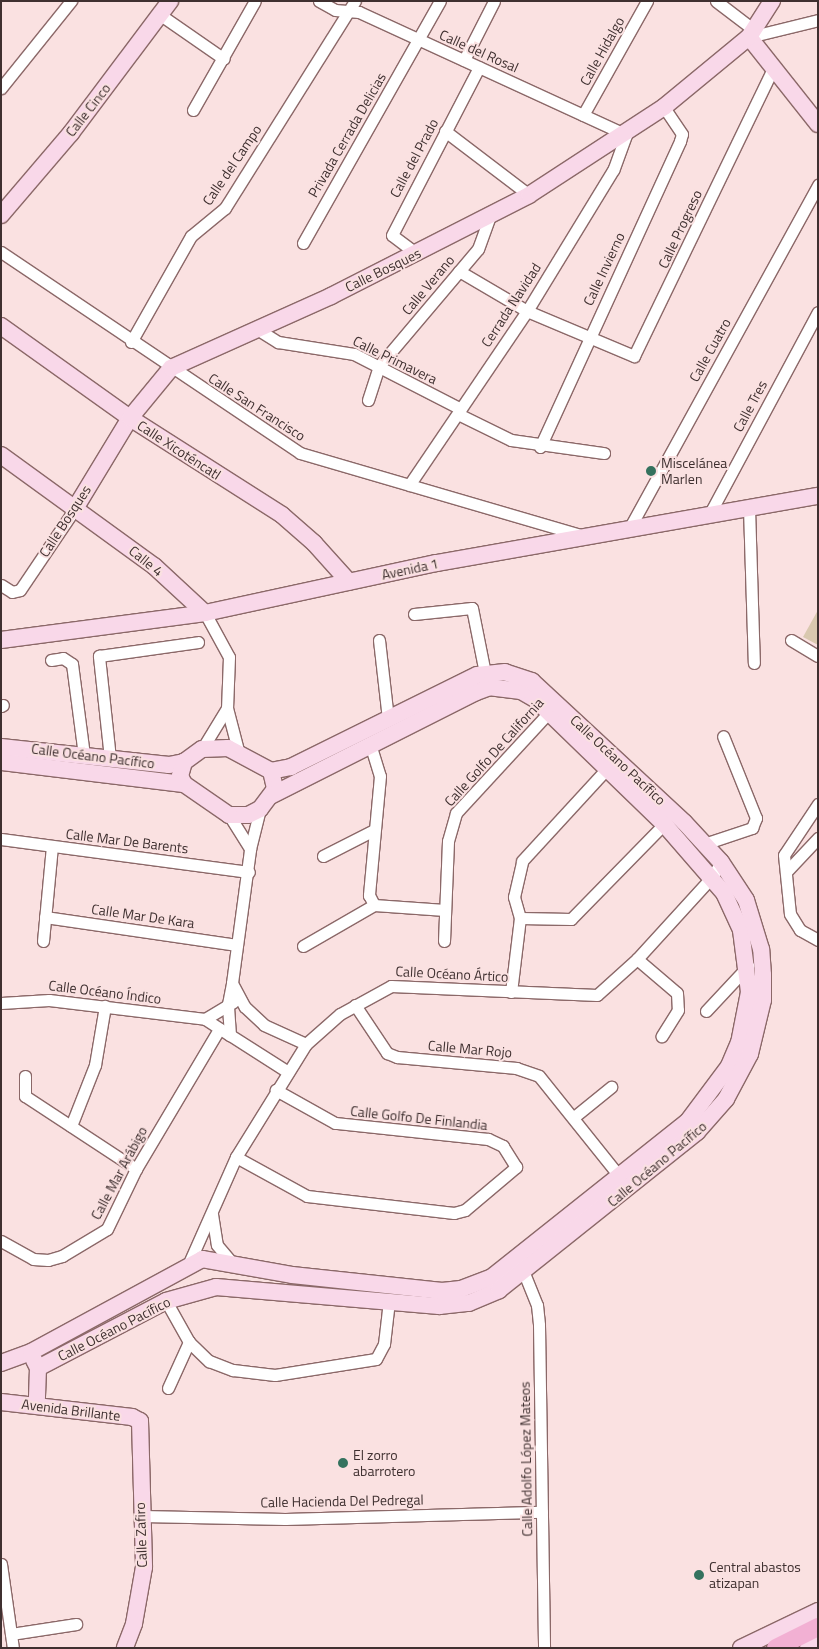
<!DOCTYPE html>
<meta charset="utf-8">
<style>
body{margin:0}
#map{position:relative;width:819px;height:1649px;overflow:hidden;background:#fae1e1;font-family:"Titillium Web",sans-serif}
div>[style]{position:absolute}
[style*='--x']{left:calc(var(--x)*1px);top:calc(var(--y)*1px);width:calc(var(--w)*1px);rotate:calc(var(--a)*1deg)}
.green>*{inset:0;background:#d9c8af}
.roads{filter:drop-shadow(1px 0 #8b6868) drop-shadow(-1px 0 #8b6868) drop-shadow(0 1px #8b6868) drop-shadow(0 -1px #8b6868)}
.street>*{height:11px;margin:-5.5px;padding:0 5.5px;transform-origin:5.5px;border-radius:5.5px;background:#fff}
.secondary>*{height:16px;margin:-8px;padding:0 8px;transform-origin:8px;border-radius:8px;background:#f9d8e9}
.primary>*{height:18px;margin:-9px;padding:0 9px;transform-origin:9px;border-radius:9px;background:#f2b0d3}
.dots>*{width:14px;height:14px;translate:-50% -50%;box-sizing:border-box;border:2px solid #fae1e1;border-radius:50%}
span{translate:-50% -50%;white-space:nowrap;text-align:center;line-height:1.15;-webkit-text-stroke:4px #fae1e1;paint-order:stroke}
.street-label{font-size:14px;color:#3f3030}
.poi-label{font-size:14px;color:#3f3030}
.left{translate:0 -50%;text-align:left}
.frame{position:absolute;inset:0;border:2px solid #3f3030;pointer-events:none}
</style>
<div id="map">
<div class="green">
<i style="clip-path:polygon(818px 610px,818px 645px,803px 637px)"></i>
</div>
<div class="roads">
<div class="street">
<i style="--x:319;--y:1;--w:18;--a:29"></i>
<i style="--x:335;--y:10;--w:24;--a:5"></i>
<i style="--x:359;--y:12;--w:294;--a:24.7"></i>
<i style="--x:626;--y:135;--w:37;--a:110"></i>
<i style="--x:613;--y:170;--w:165;--a:121.4"></i>
<i style="--x:527;--y:311;--w:210;--a:124.1"></i>
<i style="--x:716;--y:1;--w:48;--a:37.3"></i>
<i style="--x:162;--y:16;--w:75;--a:34.7"></i>
<i style="--x:749;--y:37;--w:71;--a:-13.8"></i>
<i style="--x:464;--y:60;--w:66;--a:-63"></i>
<i style="--x:1;--y:88;--w:112;--a:-51.2"></i>
<i style="--x:193;--y:110;--w:125;--a:-60.4"></i>
<i style="--x:583;--y:115;--w:131;--a:-60.7"></i>
<i style="--x:445;--y:131;--w:106;--a:37.3"></i>
<i style="--x:303;--y:243;--w:278;--a:-60.5"></i>
<i style="--x:1;--y:252;--w:360;--a:33.9"></i>
<i style="--x:300;--y:453;--w:295;--a:16.3"></i>
<i style="--x:417;--y:254;--w:31;--a:-143"></i>
<i style="--x:392;--y:235;--w:189;--a:-62.6"></i>
<i style="--x:459;--y:271;--w:79;--a:30.5"></i>
<i style="--x:527;--y:311;--w:116;--a:22.8"></i>
<i style="--x:634;--y:356;--w:319;--a:-64.2"></i>
<i style="--x:257;--y:329;--w:25;--a:32"></i>
<i style="--x:278;--y:342;--w:77;--a:9"></i>
<i style="--x:354;--y:354;--w:120;--a:27.2"></i>
<i style="--x:131;--y:342;--w:122;--a:-60.5"></i>
<i style="--x:191;--y:236;--w:44;--a:-39.5"></i>
<i style="--x:225;--y:208;--w:244;--a:-57.9"></i>
<i style="--x:368;--y:400;--w:36;--a:-72"></i>
<i style="--x:379;--y:366;--w:153;--a:-49.8"></i>
<i style="--x:478;--y:249;--w:33;--a:-70"></i>
<i style="--x:458;--y:414;--w:59;--a:26.1"></i>
<i style="--x:511;--y:440;--w:94;--a:8"></i>
<i style="--x:540;--y:447;--w:337;--a:-65.4"></i>
<i style="--x:680;--y:141;--w:7;--a:-74"></i>
<i style="--x:682;--y:134;--w:32;--a:-124"></i>
<i style="--x:749;--y:508;--w:155;--a:88.2"></i>
<i style="--x:709;--y:515;--w:230;--a:-61.8"></i>
<i style="--x:629;--y:529;--w:393;--a:-61.2"></i>
<i style="--x:1;--y:585;--w:13;--a:32"></i>
<i style="--x:12;--y:592;--w:8;--a:-14"></i>
<i style="--x:20;--y:590;--w:100;--a:-56"></i>
<i style="--x:205;--y:613;--w:50;--a:61.4"></i>
<i style="--x:229;--y:657;--w:51;--a:92.2"></i>
<i style="--x:227;--y:708;--w:48;--a:75.4"></i>
<i style="--x:414;--y:614;--w:58;--a:-5.9"></i>
<i style="--x:472;--y:608;--w:66;--a:78.7"></i>
<i style="--x:379;--y:640;--w:80;--a:83.5"></i>
<i style="--x:791;--y:640;--w:31;--a:31"></i>
<i style="--x:51;--y:660;--w:12;--a:-9"></i>
<i style="--x:63;--y:658;--w:11;--a:34"></i>
<i style="--x:72;--y:664;--w:92;--a:82.5"></i>
<i style="--x:1;--y:706;--w:2;--a:-27"></i>
<i style="--x:371;--y:747;--w:30;--a:73"></i>
<i style="--x:380;--y:776;--w:120;--a:95.3"></i>
<i style="--x:369;--y:895;--w:11;--a:63"></i>
<i style="--x:202;--y:749;--w:48;--a:-58.6"></i>
<i style="--x:110;--y:758;--w:103;--a:-96.2"></i>
<i style="--x:99;--y:656;--w:100;--a:-8"></i>
<i style="--x:818;--y:804;--w:61;--a:123.7"></i>
<i style="--x:784;--y:855;--w:59;--a:84.2"></i>
<i style="--x:790;--y:914;--w:19;--a:58"></i>
<i style="--x:800;--y:930;--w:21;--a:29"></i>
<i style="--x:229;--y:815;--w:40;--a:58"></i>
<i style="--x:1;--y:839;--w:250;--a:7.6"></i>
<i style="--x:704;--y:844;--w:51;--a:-18.4"></i>
<i style="--x:752;--y:828;--w:11;--a:-68"></i>
<i style="--x:756;--y:818;--w:88;--a:-111.9"></i>
<i style="--x:323;--y:856;--w:57;--a:-27"></i>
<i style="--x:786;--y:872;--w:47;--a:-46.7"></i>
<i style="--x:374;--y:905;--w:71;--a:4"></i>
<i style="--x:45;--y:917;--w:194;--a:8.3"></i>
<i style="--x:520;--y:918;--w:51;--a:1.1"></i>
<i style="--x:571;--y:919;--w:133;--a:-45.6"></i>
<i style="--x:43;--y:941;--w:95;--a:-84.6"></i>
<i style="--x:444;--y:941;--w:100;--a:-87.7"></i>
<i style="--x:448;--y:841;--w:29;--a:-74"></i>
<i style="--x:456;--y:813;--w:143;--a:-47.3"></i>
<i style="--x:303;--y:946;--w:82;--a:-30"></i>
<i style="--x:637;--y:959;--w:52;--a:40.4"></i>
<i style="--x:677;--y:993;--w:17;--a:87"></i>
<i style="--x:678;--y:1010;--w:31;--a:122"></i>
<i style="--x:232;--y:983;--w:135;--a:-82.3"></i>
<i style="--x:250;--y:849;--w:41;--a:-76"></i>
<i style="--x:511;--y:992;--w:75;--a:-83.1"></i>
<i style="--x:520;--y:918;--w:22;--a:-106"></i>
<i style="--x:514;--y:897;--w:37;--a:-77"></i>
<i style="--x:522;--y:861;--w:133;--a:-47.4"></i>
<i style="--x:1;--y:1003;--w:48;--a:-3.6"></i>
<i style="--x:49;--y:1000;--w:157;--a:6.9"></i>
<i style="--x:205;--y:1019;--w:30;--a:33"></i>
<i style="--x:355;--y:1005;--w:58;--a:56.3"></i>
<i style="--x:387;--y:1053;--w:11;--a:22"></i>
<i style="--x:397;--y:1057;--w:120;--a:5.3"></i>
<i style="--x:516;--y:1068;--w:24;--a:19"></i>
<i style="--x:539;--y:1076;--w:128;--a:51.3"></i>
<i style="--x:706;--y:1011;--w:62;--a:-47"></i>
<i style="--x:205;--y:1019;--w:33;--a:-31"></i>
<i style="--x:288;--y:1072;--w:69;--a:-147.5"></i>
<i style="--x:230;--y:1035;--w:31;--a:-94"></i>
<i style="--x:228;--y:1004;--w:21;--a:-79"></i>
<i style="--x:232;--y:983;--w:27;--a:62"></i>
<i style="--x:245;--y:1007;--w:26;--a:43"></i>
<i style="--x:264;--y:1025;--w:46;--a:24.3"></i>
<i style="--x:25;--y:1076;--w:20;--a:90"></i>
<i style="--x:25;--y:1096;--w:133;--a:33.3"></i>
<i style="--x:574;--y:1117;--w:48;--a:-39"></i>
<i style="--x:71;--y:1126;--w:66;--a:-68.5"></i>
<i style="--x:95;--y:1065;--w:60;--a:-80.4"></i>
<i style="--x:236;--y:1157;--w:81;--a:28.8"></i>
<i style="--x:307;--y:1196;--w:148;--a:6.6"></i>
<i style="--x:454;--y:1213;--w:11;--a:-15"></i>
<i style="--x:465;--y:1210;--w:67;--a:-40.1"></i>
<i style="--x:516;--y:1167;--w:25;--a:-122"></i>
<i style="--x:503;--y:1146;--w:17;--a:-155"></i>
<i style="--x:488;--y:1139;--w:154;--a:-174"></i>
<i style="--x:335;--y:1123;--w:68;--a:-150.8"></i>
<i style="--x:212;--y:1214;--w:31;--a:81"></i>
<i style="--x:217;--y:1245;--w:25;--a:50"></i>
<i style="--x:1;--y:1241;--w:37;--a:29"></i>
<i style="--x:33;--y:1259;--w:15;--a:4"></i>
<i style="--x:48;--y:1260;--w:15;--a:-16"></i>
<i style="--x:62;--y:1256;--w:52;--a:-31"></i>
<i style="--x:107;--y:1229;--w:67;--a:-64.2"></i>
<i style="--x:136;--y:1169;--w:163;--a:-59.3"></i>
<i style="--x:189;--y:1263;--w:116;--a:-66.1"></i>
<i style="--x:236;--y:1157;--w:133;--a:-58.2"></i>
<i style="--x:306;--y:1044;--w:45;--a:-41.4"></i>
<i style="--x:340;--y:1014;--w:58;--a:-28.8"></i>
<i style="--x:391;--y:986;--w:206;--a:2.5"></i>
<i style="--x:597;--y:995;--w:54;--a:-42"></i>
<i style="--x:637;--y:959;--w:111;--a:-47.6"></i>
<i style="--x:712;--y:877;--w:17;--a:-59"></i>
<i style="--x:524;--y:1273;--w:35;--a:68"></i>
<i style="--x:537;--y:1305;--w:20;--a:84"></i>
<i style="--x:539;--y:1325;--w:323;--a:89.1"></i>
<i style="--x:166;--y:1301;--w:47;--a:60.7"></i>
<i style="--x:189;--y:1342;--w:28;--a:44"></i>
<i style="--x:209;--y:1361;--w:26;--a:21"></i>
<i style="--x:233;--y:1370;--w:42;--a:6.8"></i>
<i style="--x:275;--y:1375;--w:102;--a:-9"></i>
<i style="--x:376;--y:1359;--w:17;--a:-62"></i>
<i style="--x:384;--y:1344;--w:43;--a:-83.4"></i>
<i style="--x:168;--y:1388;--w:51;--a:-65.5"></i>
<i style="--x:142;--y:1516;--w:143;--a:1.2"></i>
<i style="--x:285;--y:1519;--w:257;--a:-1.6"></i>
<i style="--x:1;--y:1564;--w:85;--a:81.9"></i>
<i style="--x:11;--y:1634;--w:66;--a:-8.7"></i>
</div>
<div class="secondary">
<i style="--x:749;--y:37;--w:111;--a:51.6"></i>
<i style="--x:1;--y:215;--w:108;--a:-49.5"></i>
<i style="--x:71;--y:133;--w:165;--a:-53.1"></i>
<i style="--x:1;--y:326;--w:158;--a:35.5"></i>
<i style="--x:130;--y:418;--w:180;--a:32.5"></i>
<i style="--x:282;--y:515;--w:43;--a:41.2"></i>
<i style="--x:314;--y:543;--w:52;--a:48.1"></i>
<i style="--x:1;--y:455;--w:189;--a:36"></i>
<i style="--x:154;--y:566;--w:69;--a:42.7"></i>
<i style="--x:76;--y:507;--w:104;--a:-58.8"></i>
<i style="--x:130;--y:418;--w:65;--a:-50.6"></i>
<i style="--x:171;--y:368;--w:175;--a:-24.2"></i>
<i style="--x:331;--y:296;--w:222;--a:-27"></i>
<i style="--x:529;--y:195;--w:161;--a:-33.1"></i>
<i style="--x:664;--y:107;--w:110;--a:-39.5"></i>
<i style="--x:749;--y:37;--w:43;--a:-57.4"></i>
<i style="--x:1;--y:640;--w:206;--a:-7.5"></i>
<i style="--x:205;--y:613;--w:237;--a:-12.2"></i>
<i style="--x:437;--y:563;--w:387;--a:-10"></i>
<i style="--x:1;--y:747;--w:169;--a:6.1"></i>
<i style="--x:169;--y:765;--w:15;--a:-11"></i>
<i style="--x:184;--y:762;--w:22;--a:-36"></i>
<i style="--x:202;--y:749;--w:26;--a:-2"></i>
<i style="--x:228;--y:748;--w:49;--a:28.1"></i>
<i style="--x:271;--y:771;--w:18;--a:77"></i>
<i style="--x:275;--y:789;--w:25;--a:127"></i>
<i style="--x:260;--y:809;--w:13;--a:153"></i>
<i style="--x:248;--y:815;--w:19;--a:180"></i>
<i style="--x:229;--y:815;--w:55;--a:-145.4"></i>
<i style="--x:184;--y:784;--w:9;--a:-117"></i>
<i style="--x:180;--y:776;--w:15;--a:-74"></i>
<i style="--x:1;--y:762;--w:184;--a:6.9"></i>
<i style="--x:34;--y:1360;--w:9;--a:63"></i>
<i style="--x:38;--y:1368;--w:36;--a:92"></i>
<i style="--x:1;--y:1363;--w:32;--a:-20"></i>
<i style="--x:31;--y:1352;--w:195;--a:-28.5"></i>
<i style="--x:202;--y:1259;--w:91;--a:10.1"></i>
<i style="--x:292;--y:1275;--w:151;--a:6.1"></i>
<i style="--x:442;--y:1291;--w:19;--a:-6"></i>
<i style="--x:461;--y:1289;--w:33;--a:-21"></i>
<i style="--x:492;--y:1277;--w:251;--a:-38.5"></i>
<i style="--x:688;--y:1121;--w:69;--a:-53.3"></i>
<i style="--x:729;--y:1066;--w:25;--a:-67"></i>
<i style="--x:739;--y:1043;--w:52;--a:-78.9"></i>
<i style="--x:749;--y:992;--w:63;--a:-97.4"></i>
<i style="--x:741;--y:930;--w:41;--a:-114.7"></i>
<i style="--x:724;--y:893;--w:91;--a:-131"></i>
<i style="--x:664;--y:824;--w:180;--a:-135.9"></i>
<i style="--x:535;--y:699;--w:16;--a:-150"></i>
<i style="--x:521;--y:691;--w:31;--a:-173"></i>
<i style="--x:490;--y:687;--w:15;--a:160"></i>
<i style="--x:476;--y:692;--w:229;--a:153.2"></i>
<i style="--x:38;--y:1368;--w:144;--a:-27.6"></i>
<i style="--x:166;--y:1301;--w:52;--a:-15.6"></i>
<i style="--x:216;--y:1287;--w:224;--a:4.9"></i>
<i style="--x:439;--y:1306;--w:30;--a:-6"></i>
<i style="--x:469;--y:1303;--w:33;--a:-23"></i>
<i style="--x:499;--y:1290;--w:253;--a:-38.6"></i>
<i style="--x:697;--y:1132;--w:44;--a:-48.7"></i>
<i style="--x:726;--y:1099;--w:51;--a:-61.9"></i>
<i style="--x:750;--y:1054;--w:56;--a:-76.5"></i>
<i style="--x:763;--y:1000;--w:25;--a:-90"></i>
<i style="--x:763;--y:975;--w:26;--a:-94"></i>
<i style="--x:761;--y:949;--w:51;--a:-107"></i>
<i style="--x:746;--y:900;--w:45;--a:-123.3"></i>
<i style="--x:721;--y:862;--w:54;--a:-132.8"></i>
<i style="--x:684;--y:822;--w:207;--a:-137.2"></i>
<i style="--x:532;--y:681;--w:28;--a:-162"></i>
<i style="--x:505;--y:672;--w:28;--a:174"></i>
<i style="--x:477;--y:675;--w:208;--a:153.7"></i>
<i style="--x:291;--y:767;--w:20;--a:169"></i>
<i style="--x:1;--y:1402;--w:132;--a:6.5"></i>
<i style="--x:132;--y:1417;--w:9;--a:27"></i>
<i style="--x:140;--y:1421;--w:146;--a:88.4"></i>
<i style="--x:144;--y:1567;--w:58;--a:100"></i>
<i style="--x:134;--y:1624;--w:26;--a:111"></i>
<i style="--x:741;--y:1648;--w:85;--a:-25.7"></i>
<i style="--x:808;--y:1648;--w:12;--a:-31"></i>
</div>
<div class="primary">
<i style="--x:776;--y:1648;--w:47;--a:-26.6"></i>
</div>
</div>
<div class="dots">
<i style="left:651px;top:471px;background:#34725e"></i>
<i style="left:343px;top:1463px;background:#34725e"></i>
<i style="left:699px;top:1575px;background:#34725e"></i>
</div>
<div class="street-label">
<span style="left:479px;top:51px;rotate:24deg">Calle del Rosal</span>
<span style="left:602px;top:51px;rotate:-61deg">Calle Hidalgo</span>
<span style="left:88px;top:110px;rotate:-52deg">Calle Cinco</span>
<span style="left:347px;top:135px;rotate:-60deg">Privada Cerrada Delicias</span>
<span style="left:414px;top:158px;rotate:-62deg">Calle del Prado</span>
<span style="left:232px;top:165px;rotate:-56deg">Calle del Campo</span>
<span style="left:680px;top:229px;rotate:-65deg">Calle Progreso</span>
<span style="left:604px;top:269px;rotate:-65deg">Calle Invierno</span>
<span style="left:383px;top:270px;rotate:-26deg">Calle Bosques</span>
<span style="left:428px;top:285px;rotate:-50deg">Calle Verano</span>
<span style="left:511px;top:305px;rotate:-57deg">Cerrada Navidad</span>
<span style="left:710px;top:350px;rotate:-61deg">Calle Cuatro</span>
<span style="left:395px;top:360px;rotate:26deg">Calle Primavera</span>
<span style="left:750px;top:406px;rotate:-62deg">Calle Tres</span>
<span style="left:257px;top:407px;rotate:33deg">Calle San Francisco</span>
<span style="left:179px;top:450px;rotate:33deg">Calle Xicoténcatl</span>
<span style="left:65px;top:521px;rotate:-57deg">Calle Bosques</span>
<span style="left:146px;top:561px;rotate:39deg">Calle 4</span>
<span style="left:410px;top:569px;rotate:-12deg">Avenida 1</span>
<span style="left:494px;top:752px;rotate:-48deg">Calle Golfo De California</span>
<span style="left:93px;top:756px;rotate:7deg">Calle Océano Pacífico</span>
<span style="left:618px;top:760px;rotate:43deg">Calle Océano Pacífico</span>
<span style="left:127px;top:841px;rotate:7deg">Calle Mar De Barents</span>
<span style="left:143px;top:916px;rotate:8deg">Calle Mar De Kara</span>
<span style="left:452px;top:974px;rotate:3deg">Calle Océano Ártico</span>
<span style="left:105px;top:992px;rotate:7deg">Calle Océano Índico</span>
<span style="left:470px;top:1049px;rotate:5deg">Calle Mar Rojo</span>
<span style="left:419px;top:1118px;rotate:6deg">Calle Golfo De Finlandia</span>
<span style="left:657px;top:1164px;rotate:-40deg">Calle Océano Pacífico</span>
<span style="left:119px;top:1173px;rotate:-62deg">Calle Mar Arábigo</span>
<span style="left:114px;top:1329px;rotate:-27deg">Calle Océano Pacífico</span>
<span style="left:71px;top:1410px;rotate:7deg">Avenida Brillante</span>
<span style="left:526px;top:1459px;rotate:-91deg">Calle Adolfo López Mateos</span>
<span style="left:342px;top:1501px;rotate:-1deg">Calle Hacienda Del Pedregal</span>
<span style="left:141px;top:1535px;rotate:-92deg">Calle Zafiro</span>
</div>
<div class="poi-label">
<span class="left" style="left:661px;top:471px">Miscelánea<br>Marlen</span>
<span class="left" style="left:353px;top:1463px">El zorro<br>abarrotero</span>
<span class="left" style="left:709px;top:1575px">Central abastos<br>atizapan</span>
</div>
<div class="frame"></div>
</div>
